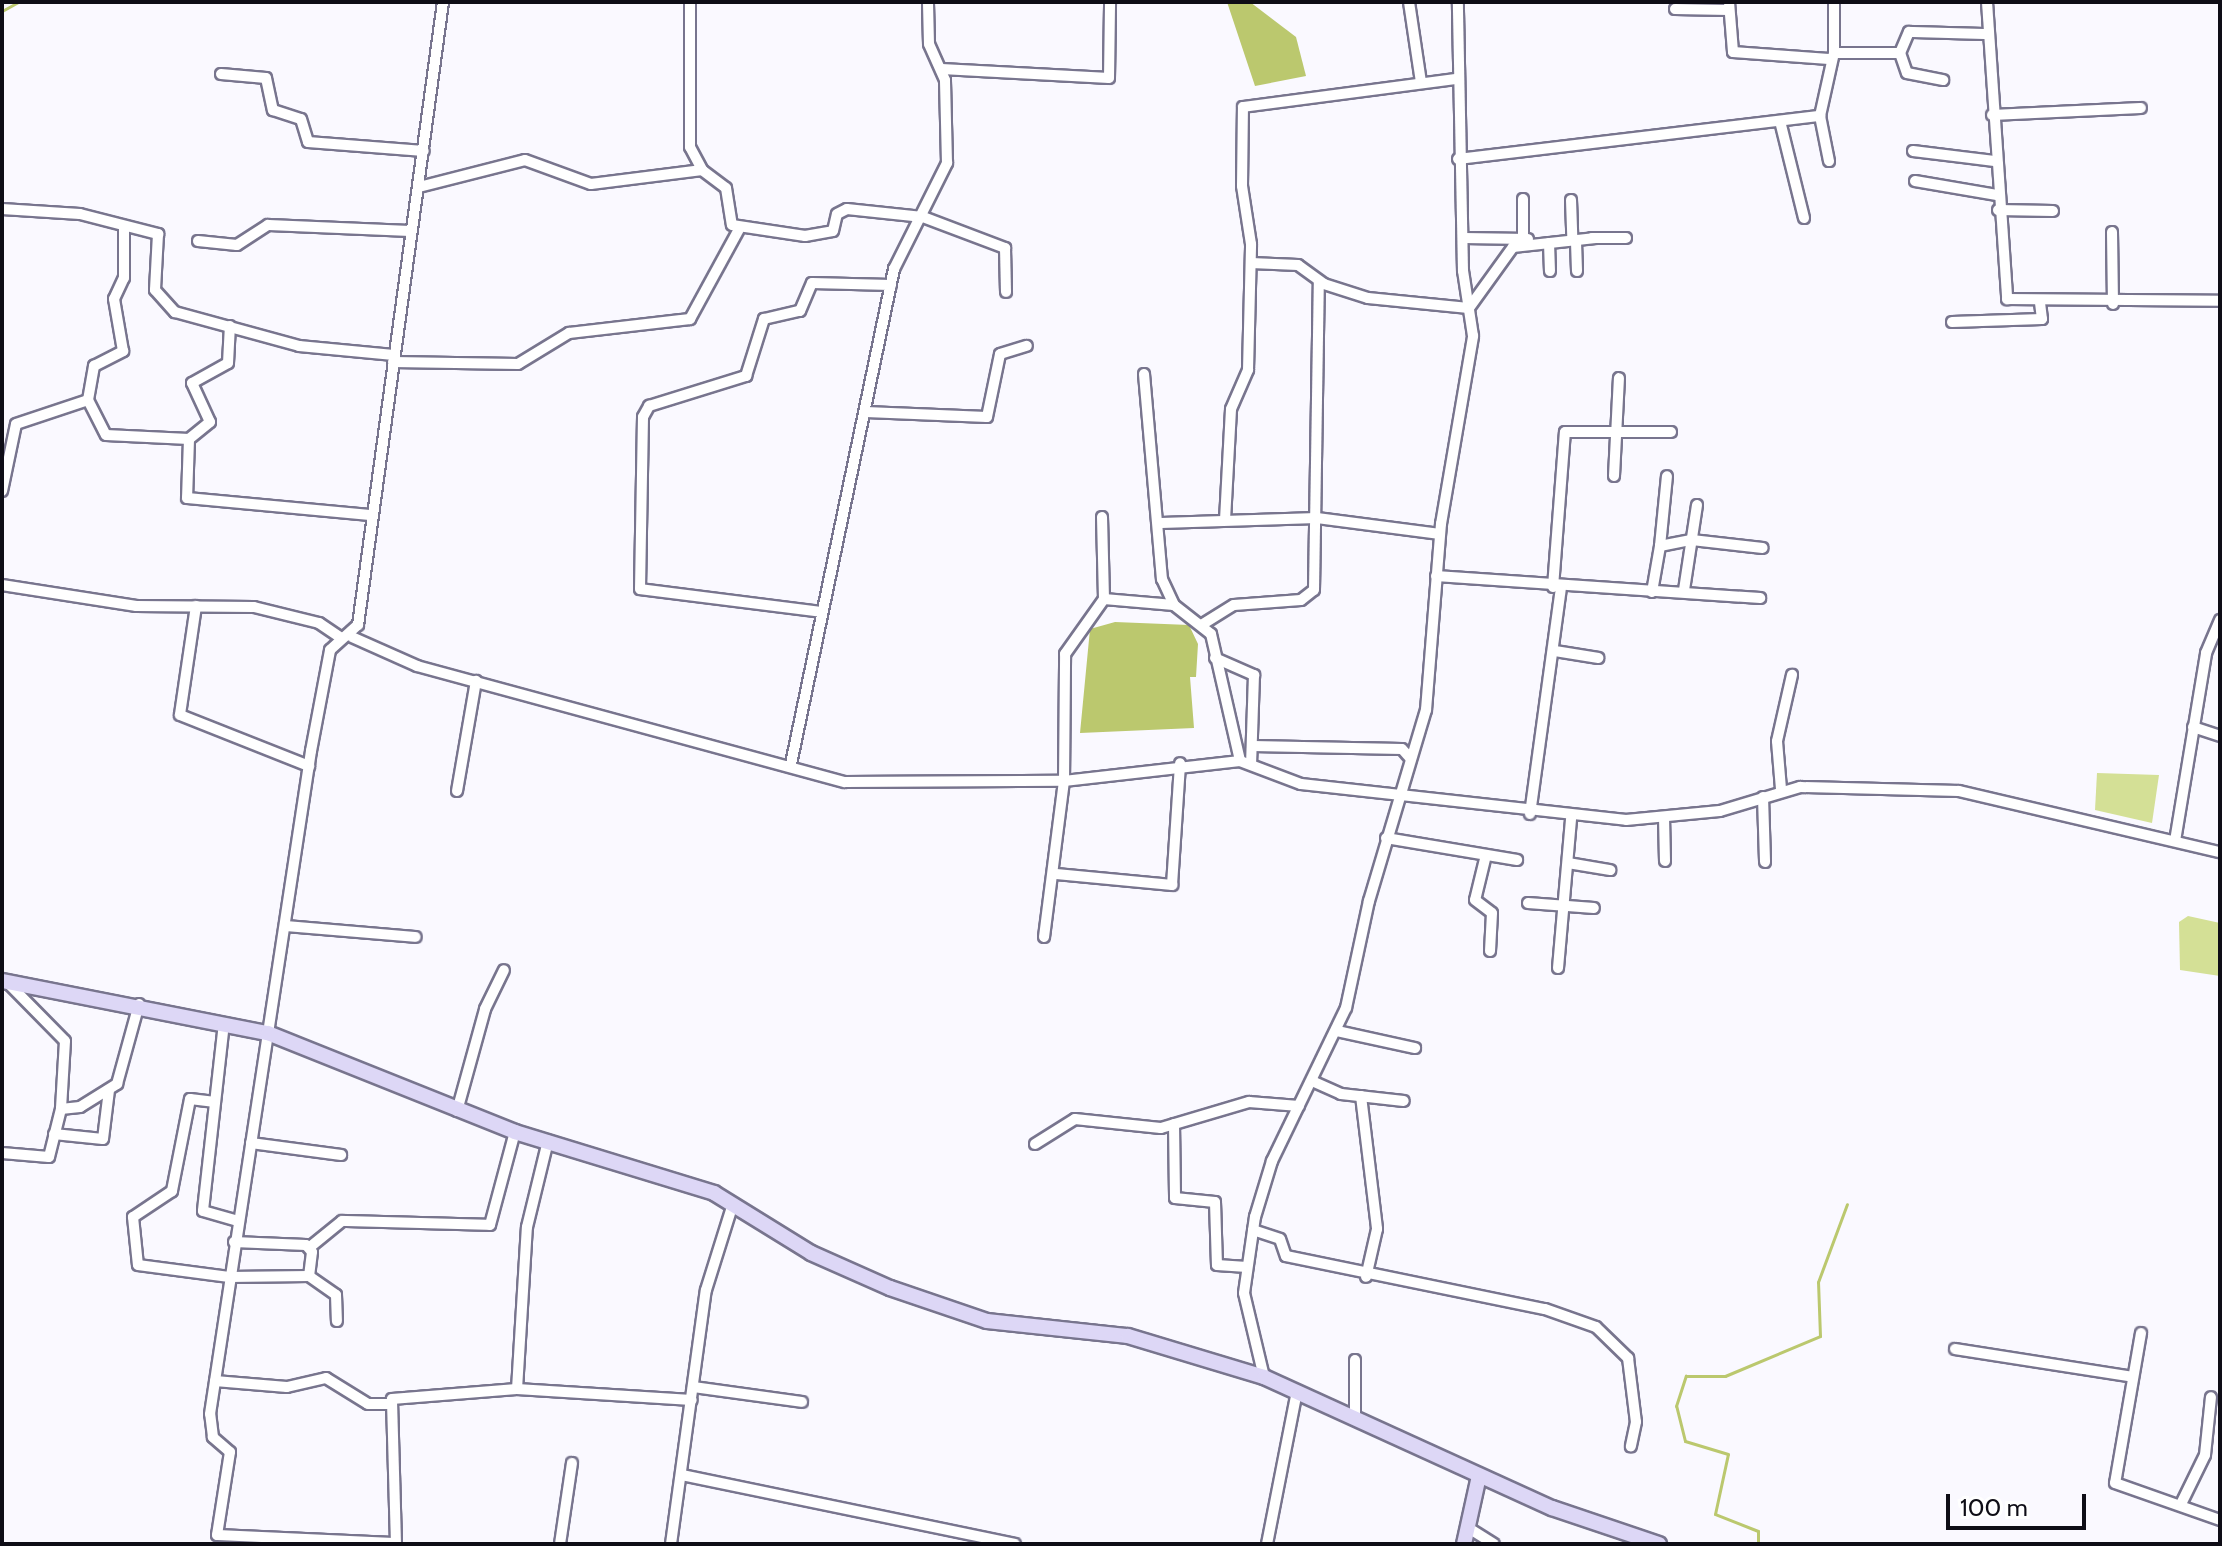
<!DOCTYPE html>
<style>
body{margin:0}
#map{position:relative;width:2222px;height:1546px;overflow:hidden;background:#faf9ff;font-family:Cabin,sans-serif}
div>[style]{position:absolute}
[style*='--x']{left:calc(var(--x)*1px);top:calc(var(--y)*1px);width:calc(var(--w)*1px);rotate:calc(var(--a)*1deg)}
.green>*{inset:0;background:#d4e096}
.water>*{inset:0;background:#bbc86e}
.stream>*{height:3px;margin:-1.5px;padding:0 1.5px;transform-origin:1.5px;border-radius:1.5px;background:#bbc86e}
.roads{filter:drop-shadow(2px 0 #78758e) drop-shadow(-2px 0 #78758e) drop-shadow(0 2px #78758e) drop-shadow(0 -2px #78758e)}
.street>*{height:10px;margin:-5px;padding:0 5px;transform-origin:5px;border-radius:5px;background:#fff}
.secondary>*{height:14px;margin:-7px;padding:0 7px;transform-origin:7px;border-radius:7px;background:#ddd7f6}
span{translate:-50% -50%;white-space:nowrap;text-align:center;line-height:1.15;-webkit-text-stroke:7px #fff;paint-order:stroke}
.frame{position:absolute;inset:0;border:4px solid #0e0d16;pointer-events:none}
.scale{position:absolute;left:1946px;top:1494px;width:140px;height:36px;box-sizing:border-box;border:4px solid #0e0d16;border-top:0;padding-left:10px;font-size:24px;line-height:28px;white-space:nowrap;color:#0e0d16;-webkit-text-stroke:6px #fff;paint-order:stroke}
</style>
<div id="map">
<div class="green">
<i style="clip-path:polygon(2097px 773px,2159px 775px,2152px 823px,2095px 810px)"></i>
<i style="clip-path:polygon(2188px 916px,2220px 923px,2220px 976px,2180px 970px,2179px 922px)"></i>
</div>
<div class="water">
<i style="clip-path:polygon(1227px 2px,1250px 2px,1296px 37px,1306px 76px,1255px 86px)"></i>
<i style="clip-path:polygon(1115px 622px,1189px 625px,1198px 644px,1196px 677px,1190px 677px,1194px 728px,1080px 733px,1090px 629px)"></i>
</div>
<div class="stream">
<i style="--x:2;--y:11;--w:18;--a:-29"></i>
<i style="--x:1758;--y:1544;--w:13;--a:-90"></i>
<i style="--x:1758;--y:1531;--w:46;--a:-158.4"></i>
<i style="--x:1715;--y:1514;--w:61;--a:-77.8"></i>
<i style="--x:1728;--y:1454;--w:45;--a:-163.2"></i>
<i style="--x:1685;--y:1441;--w:36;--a:-104"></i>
<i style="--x:1676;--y:1406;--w:32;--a:-72"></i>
<i style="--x:1686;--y:1376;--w:39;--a:0"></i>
<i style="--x:1725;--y:1376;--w:103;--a:-22.8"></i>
<i style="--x:1820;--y:1336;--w:54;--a:-92.1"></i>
<i style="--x:1818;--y:1282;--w:83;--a:-69.6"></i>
</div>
<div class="roads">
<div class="street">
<i style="--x:690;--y:2;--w:145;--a:90"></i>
<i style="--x:690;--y:147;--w:26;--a:62"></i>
<i style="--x:702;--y:170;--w:30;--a:37"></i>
<i style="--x:726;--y:188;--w:37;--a:81"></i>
<i style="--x:732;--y:225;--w:74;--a:8.6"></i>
<i style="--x:805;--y:236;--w:28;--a:-10"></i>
<i style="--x:833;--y:231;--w:17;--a:-77"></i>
<i style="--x:837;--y:214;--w:11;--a:-27"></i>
<i style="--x:847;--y:209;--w:76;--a:6"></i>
<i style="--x:923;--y:217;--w:88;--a:20.7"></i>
<i style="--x:1005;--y:248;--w:44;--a:88.7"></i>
<i style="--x:1409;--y:2;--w:81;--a:81.5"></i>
<i style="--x:1729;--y:2;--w:50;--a:85.4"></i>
<i style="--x:1733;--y:52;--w:96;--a:4.2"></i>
<i style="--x:1987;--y:2;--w:298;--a:86.1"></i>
<i style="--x:2007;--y:299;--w:213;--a:0.5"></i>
<i style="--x:1675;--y:9;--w:54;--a:1.1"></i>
<i style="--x:1834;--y:53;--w:66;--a:0"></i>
<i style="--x:1900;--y:53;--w:21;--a:71"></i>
<i style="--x:1907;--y:73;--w:37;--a:11"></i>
<i style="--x:1900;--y:53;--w:23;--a:-67"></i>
<i style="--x:1909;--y:32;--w:79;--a:1.5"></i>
<i style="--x:942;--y:69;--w:167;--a:3.1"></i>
<i style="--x:1109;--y:78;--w:76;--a:-89.2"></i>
<i style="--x:221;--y:74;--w:45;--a:5.1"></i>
<i style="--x:266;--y:78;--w:33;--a:78"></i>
<i style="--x:273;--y:110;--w:29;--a:18"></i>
<i style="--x:301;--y:119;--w:24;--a:73"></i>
<i style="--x:308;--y:142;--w:116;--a:4.4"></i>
<i style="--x:1992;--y:115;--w:149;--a:-2.7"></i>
<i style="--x:1820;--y:116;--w:46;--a:78.7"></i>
<i style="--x:1780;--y:121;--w:100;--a:76.1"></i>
<i style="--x:1913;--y:151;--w:82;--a:7"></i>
<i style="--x:1458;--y:159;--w:365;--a:-6.8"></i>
<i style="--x:1820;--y:116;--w:65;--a:-77.5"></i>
<i style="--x:1834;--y:53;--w:51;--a:-90"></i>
<i style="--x:1915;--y:181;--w:83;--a:9.7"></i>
<i style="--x:419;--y:187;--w:109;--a:-14.3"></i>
<i style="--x:525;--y:160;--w:70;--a:20"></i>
<i style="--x:591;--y:184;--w:112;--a:-7.2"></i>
<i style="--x:1571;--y:200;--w:38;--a:88"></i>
<i style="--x:2;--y:209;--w:78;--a:3.7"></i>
<i style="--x:80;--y:214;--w:81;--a:14.4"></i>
<i style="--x:158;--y:234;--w:56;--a:93.1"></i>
<i style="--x:155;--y:290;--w:30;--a:48"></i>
<i style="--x:175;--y:312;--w:129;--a:15.3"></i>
<i style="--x:299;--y:346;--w:95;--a:5.4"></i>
<i style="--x:1998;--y:210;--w:55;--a:1"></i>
<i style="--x:2112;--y:232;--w:72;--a:89.2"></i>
<i style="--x:1464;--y:238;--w:64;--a:0.9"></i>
<i style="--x:1592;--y:238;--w:34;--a:0"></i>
<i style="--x:1523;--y:239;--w:40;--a:-90"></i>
<i style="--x:198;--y:241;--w:39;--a:6"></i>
<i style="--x:237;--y:245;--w:37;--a:-33"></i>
<i style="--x:268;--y:225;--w:143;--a:2.4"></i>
<i style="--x:1576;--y:242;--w:29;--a:88"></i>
<i style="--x:1549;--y:243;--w:28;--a:88"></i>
<i style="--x:1251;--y:263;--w:47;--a:2.4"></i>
<i style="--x:1298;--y:265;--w:32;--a:36"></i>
<i style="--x:1324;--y:284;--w:46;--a:17.7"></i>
<i style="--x:1368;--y:298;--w:101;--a:5.7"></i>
<i style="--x:1469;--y:308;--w:75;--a:-54.2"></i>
<i style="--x:1513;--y:247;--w:83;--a:-6.2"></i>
<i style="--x:1952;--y:322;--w:90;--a:-1.9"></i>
<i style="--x:2042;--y:319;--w:17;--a:-97"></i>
<i style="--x:393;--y:362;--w:125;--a:0.9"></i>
<i style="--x:518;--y:364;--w:60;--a:-31.3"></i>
<i style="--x:569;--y:333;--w:122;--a:-6.6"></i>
<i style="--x:690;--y:319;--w:102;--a:-61.4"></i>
<i style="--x:1144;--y:374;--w:206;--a:85"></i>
<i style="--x:1162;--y:579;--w:29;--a:65"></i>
<i style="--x:1174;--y:605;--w:47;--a:38.1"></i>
<i style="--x:1211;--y:634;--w:130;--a:77.1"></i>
<i style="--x:88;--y:400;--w:35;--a:-80"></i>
<i style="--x:94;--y:366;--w:33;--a:-27"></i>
<i style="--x:123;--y:351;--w:53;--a:-99.8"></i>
<i style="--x:114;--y:299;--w:23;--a:-65"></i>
<i style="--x:124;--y:278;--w:52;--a:-90"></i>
<i style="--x:866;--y:412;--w:121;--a:2.4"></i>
<i style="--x:987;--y:417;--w:64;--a:-78.3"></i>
<i style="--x:1000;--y:354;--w:28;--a:-17"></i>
<i style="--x:189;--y:439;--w:27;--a:-39"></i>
<i style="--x:210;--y:422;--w:43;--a:-114.8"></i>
<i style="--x:192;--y:383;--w:41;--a:-29.1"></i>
<i style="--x:228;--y:363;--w:37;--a:-87"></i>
<i style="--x:1614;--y:476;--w:98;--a:-87.1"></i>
<i style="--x:2;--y:491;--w:68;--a:-78.2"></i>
<i style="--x:16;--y:424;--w:76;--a:-18.4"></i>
<i style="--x:88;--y:400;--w:39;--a:63"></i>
<i style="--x:106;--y:435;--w:83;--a:2.8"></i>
<i style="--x:189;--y:439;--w:59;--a:91.9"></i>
<i style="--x:187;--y:498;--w:184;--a:5.3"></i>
<i style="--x:1102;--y:517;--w:82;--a:88.6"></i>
<i style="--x:1225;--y:520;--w:111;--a:-86.9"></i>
<i style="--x:1231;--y:409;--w:43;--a:-66.4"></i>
<i style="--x:1248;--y:370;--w:126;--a:-88.6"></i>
<i style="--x:1251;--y:244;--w:59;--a:-98.8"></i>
<i style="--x:1242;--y:186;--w:79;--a:-89.3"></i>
<i style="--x:1243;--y:107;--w:215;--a:-7.5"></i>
<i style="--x:1161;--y:523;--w:156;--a:-1.8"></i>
<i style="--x:1317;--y:518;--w:124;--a:7.4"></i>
<i style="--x:1660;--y:546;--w:70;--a:-84.3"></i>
<i style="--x:1436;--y:576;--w:325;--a:3.9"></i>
<i style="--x:2;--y:585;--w:136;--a:8.9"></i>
<i style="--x:136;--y:606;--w:118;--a:0.5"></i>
<i style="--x:254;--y:607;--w:67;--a:13.8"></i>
<i style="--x:319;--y:623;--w:25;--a:34"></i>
<i style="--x:1553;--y:587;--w:155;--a:-85.6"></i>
<i style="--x:1565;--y:432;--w:106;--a:0"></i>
<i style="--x:1684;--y:590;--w:86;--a:-81.3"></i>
<i style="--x:1652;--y:592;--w:47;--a:-80.1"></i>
<i style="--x:1660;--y:546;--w:33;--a:-11"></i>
<i style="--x:1692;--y:540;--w:71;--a:6.4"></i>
<i style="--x:196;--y:606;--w:110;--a:98.4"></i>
<i style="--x:180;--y:715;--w:139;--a:21.6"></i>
<i style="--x:822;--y:612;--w:183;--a:-172.8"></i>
<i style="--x:640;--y:589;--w:172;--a:-89"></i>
<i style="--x:643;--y:417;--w:13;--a:-61"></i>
<i style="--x:649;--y:406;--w:102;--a:-17.2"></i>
<i style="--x:746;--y:376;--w:60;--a:-72.5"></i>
<i style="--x:764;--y:319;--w:37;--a:-13"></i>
<i style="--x:800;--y:311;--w:30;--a:-67"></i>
<i style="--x:812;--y:283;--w:79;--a:1.5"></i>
<i style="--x:1203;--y:624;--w:36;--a:-32"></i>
<i style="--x:1234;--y:605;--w:67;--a:-4.3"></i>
<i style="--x:1301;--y:600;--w:16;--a:-38"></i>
<i style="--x:1314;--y:590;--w:308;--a:-89.1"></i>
<i style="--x:352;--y:637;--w:71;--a:24"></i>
<i style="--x:417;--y:666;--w:443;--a:15.2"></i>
<i style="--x:845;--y:782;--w:219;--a:-0.3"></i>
<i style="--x:1064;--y:781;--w:177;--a:-6.5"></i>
<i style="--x:1240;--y:761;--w:65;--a:20.7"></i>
<i style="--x:1301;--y:784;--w:327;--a:6.3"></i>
<i style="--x:1626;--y:820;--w:94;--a:-5.5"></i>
<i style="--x:1720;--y:811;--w:84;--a:-16.7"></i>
<i style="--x:1800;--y:787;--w:159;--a:1.4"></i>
<i style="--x:1959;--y:791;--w:268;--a:13.2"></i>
<i style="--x:1555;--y:651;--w:44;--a:9.2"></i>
<i style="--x:1215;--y:658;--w:43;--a:23.6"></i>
<i style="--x:1254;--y:675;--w:89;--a:91.9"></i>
<i style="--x:2193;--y:727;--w:28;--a:18"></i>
<i style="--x:1253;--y:746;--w:149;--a:1.2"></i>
<i style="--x:1402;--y:749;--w:13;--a:48"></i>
<i style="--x:791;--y:764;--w:506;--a:-78.25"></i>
<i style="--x:894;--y:269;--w:119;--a:-63.4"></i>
<i style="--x:947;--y:163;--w:83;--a:-91.4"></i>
<i style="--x:945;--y:80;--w:39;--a:-114"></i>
<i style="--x:929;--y:44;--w:42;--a:-91.4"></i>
<i style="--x:1781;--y:789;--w:48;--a:-94.8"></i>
<i style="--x:1777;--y:741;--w:68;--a:-77.2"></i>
<i style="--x:457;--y:791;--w:112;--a:-80.2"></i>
<i style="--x:1763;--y:797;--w:65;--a:88.2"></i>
<i style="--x:1530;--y:814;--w:229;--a:-82.2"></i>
<i style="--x:1664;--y:817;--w:44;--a:88.7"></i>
<i style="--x:1386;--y:838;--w:133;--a:9.5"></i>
<i style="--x:2175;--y:841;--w:191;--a:-80.6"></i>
<i style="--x:2206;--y:653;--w:36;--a:-67"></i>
<i style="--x:1486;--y:855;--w:46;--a:103.7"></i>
<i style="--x:1475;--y:900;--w:21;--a:37"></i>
<i style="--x:1492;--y:913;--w:38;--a:93"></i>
<i style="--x:1568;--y:863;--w:43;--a:9.5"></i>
<i style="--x:1056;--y:874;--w:117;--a:5.4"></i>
<i style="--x:1172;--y:885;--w:122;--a:-86.2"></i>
<i style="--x:1528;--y:903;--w:66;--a:4.3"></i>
<i style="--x:285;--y:926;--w:131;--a:4.8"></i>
<i style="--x:1044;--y:937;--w:157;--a:-82.7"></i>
<i style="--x:1064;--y:781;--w:127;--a:-89.5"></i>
<i style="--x:1065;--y:654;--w:67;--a:-54.7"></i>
<i style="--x:1104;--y:599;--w:70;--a:4.9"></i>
<i style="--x:1558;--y:968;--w:150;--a:-85"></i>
<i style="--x:8;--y:983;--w:81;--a:45.5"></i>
<i style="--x:65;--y:1041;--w:68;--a:93.4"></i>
<i style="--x:224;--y:1023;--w:189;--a:96.4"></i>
<i style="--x:203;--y:1211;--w:36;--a:16"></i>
<i style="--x:1337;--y:1031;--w:80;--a:12.3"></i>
<i style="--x:1312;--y:1081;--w:32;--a:24"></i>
<i style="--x:1341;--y:1094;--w:63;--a:6.3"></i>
<i style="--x:1361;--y:1096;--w:134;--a:83.1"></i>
<i style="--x:1377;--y:1229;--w:49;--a:102.9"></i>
<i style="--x:215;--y:1102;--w:25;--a:-173"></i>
<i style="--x:190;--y:1099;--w:94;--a:101.1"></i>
<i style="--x:172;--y:1191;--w:47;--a:146.3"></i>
<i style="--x:133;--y:1217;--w:48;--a:84.1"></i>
<i style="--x:138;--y:1265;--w:92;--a:7.5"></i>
<i style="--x:229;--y:1277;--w:80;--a:-0.7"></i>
<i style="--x:309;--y:1276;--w:33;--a:35"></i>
<i style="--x:336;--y:1295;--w:26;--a:88"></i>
<i style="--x:457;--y:1111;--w:106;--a:-74.6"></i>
<i style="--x:485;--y:1009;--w:43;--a:-64"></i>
<i style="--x:1174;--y:1124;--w:74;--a:89.2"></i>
<i style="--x:1175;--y:1198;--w:40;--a:5.7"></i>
<i style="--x:1215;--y:1202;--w:63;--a:88.2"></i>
<i style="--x:1217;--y:1265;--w:30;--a:4"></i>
<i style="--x:54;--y:1134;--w:49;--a:5.8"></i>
<i style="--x:103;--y:1139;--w:49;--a:-83"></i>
<i style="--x:251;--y:1143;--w:91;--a:7.6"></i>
<i style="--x:1035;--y:1144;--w:47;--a:-32"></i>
<i style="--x:1075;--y:1119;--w:86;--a:6"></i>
<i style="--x:1161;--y:1128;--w:92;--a:-16.5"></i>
<i style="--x:1249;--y:1102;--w:50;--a:4.6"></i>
<i style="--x:2;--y:1153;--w:47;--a:4.9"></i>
<i style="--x:49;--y:1157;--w:49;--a:-76"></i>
<i style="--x:61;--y:1109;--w:19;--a:-6"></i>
<i style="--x:80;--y:1107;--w:44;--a:-31.9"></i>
<i style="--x:117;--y:1084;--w:83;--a:-74.6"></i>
<i style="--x:1253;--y:1230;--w:28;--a:18"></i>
<i style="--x:1280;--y:1239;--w:18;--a:71"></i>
<i style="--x:1286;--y:1256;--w:264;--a:11.6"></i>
<i style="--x:1545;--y:1309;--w:54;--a:19.4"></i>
<i style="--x:1596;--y:1327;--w:45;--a:44.1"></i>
<i style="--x:1628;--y:1358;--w:64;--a:82.9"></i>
<i style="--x:1636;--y:1422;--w:25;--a:102"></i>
<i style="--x:234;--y:1242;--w:72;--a:2.4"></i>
<i style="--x:306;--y:1245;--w:9;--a:49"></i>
<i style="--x:312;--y:1252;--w:24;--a:97"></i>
<i style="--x:310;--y:1247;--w:41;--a:-39.1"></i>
<i style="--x:342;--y:1221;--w:148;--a:1.5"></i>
<i style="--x:490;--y:1225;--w:96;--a:-75"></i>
<i style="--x:2141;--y:1333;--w:152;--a:99.8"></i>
<i style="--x:2115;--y:1483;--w:111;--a:19.4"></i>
<i style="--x:1955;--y:1349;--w:180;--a:8.9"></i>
<i style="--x:1264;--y:1377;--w:86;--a:-103.4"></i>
<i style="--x:1244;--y:1293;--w:77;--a:-81.8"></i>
<i style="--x:1255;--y:1217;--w:59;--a:-73.1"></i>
<i style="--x:1272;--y:1161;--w:170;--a:-64.2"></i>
<i style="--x:1346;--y:1008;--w:109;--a:-77.9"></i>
<i style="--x:1369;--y:901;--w:199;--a:-73.4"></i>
<i style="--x:1426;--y:710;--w:187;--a:-85.4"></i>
<i style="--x:1441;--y:524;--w:191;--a:-80.3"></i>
<i style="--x:1473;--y:336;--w:66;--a:-98.7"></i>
<i style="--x:1463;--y:271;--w:269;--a:-91.1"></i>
<i style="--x:215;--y:1381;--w:72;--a:4.8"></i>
<i style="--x:287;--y:1387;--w:40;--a:-13"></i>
<i style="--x:326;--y:1378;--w:49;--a:31.8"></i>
<i style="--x:368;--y:1404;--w:22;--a:0"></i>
<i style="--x:693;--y:1387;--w:110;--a:7.8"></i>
<i style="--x:517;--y:1389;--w:162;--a:-86.5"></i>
<i style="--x:527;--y:1227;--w:89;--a:-76.3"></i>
<i style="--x:1355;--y:1419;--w:59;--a:-90"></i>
<i style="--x:682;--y:1475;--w:340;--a:11.7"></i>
<i style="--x:2182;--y:1502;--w:52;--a:-63.9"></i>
<i style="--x:2205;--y:1455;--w:58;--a:-84.1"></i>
<i style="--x:1470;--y:1529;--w:28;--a:32"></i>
<i style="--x:394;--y:1543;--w:177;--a:-177.4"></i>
<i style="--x:217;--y:1535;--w:84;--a:-81.1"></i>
<i style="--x:230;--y:1452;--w:23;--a:-139"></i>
<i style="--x:213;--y:1437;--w:23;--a:-97"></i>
<i style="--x:210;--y:1414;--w:671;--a:-81.34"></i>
<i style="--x:311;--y:751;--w:103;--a:-79.3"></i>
<i style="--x:330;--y:650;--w:38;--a:-42"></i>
<i style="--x:358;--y:625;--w:629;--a:-82.23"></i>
<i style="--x:396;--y:1544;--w:145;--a:-91.6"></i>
<i style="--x:392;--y:1399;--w:125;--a:-4.6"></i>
<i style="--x:517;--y:1389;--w:175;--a:3.6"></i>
<i style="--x:560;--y:1544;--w:82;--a:-81.6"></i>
<i style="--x:671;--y:1544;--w:256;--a:-82.2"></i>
<i style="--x:706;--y:1290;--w:90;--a:-72.6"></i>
<i style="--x:1267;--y:1544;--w:156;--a:-78.9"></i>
</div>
<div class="secondary">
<i style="--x:2;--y:981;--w:271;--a:11.1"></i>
<i style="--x:268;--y:1033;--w:266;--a:21.8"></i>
<i style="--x:515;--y:1132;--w:208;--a:17"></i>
<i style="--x:714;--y:1193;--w:114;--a:31.7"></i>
<i style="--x:811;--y:1253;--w:86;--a:23.9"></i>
<i style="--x:890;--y:1288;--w:102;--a:18.8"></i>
<i style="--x:987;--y:1321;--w:142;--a:6.1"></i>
<i style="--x:1128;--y:1336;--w:142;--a:16.8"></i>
<i style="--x:1264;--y:1377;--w:316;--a:24.5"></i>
<i style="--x:1552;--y:1508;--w:113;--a:18.6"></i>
<i style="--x:1464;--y:1544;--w:70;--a:-77.6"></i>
</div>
</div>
<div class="frame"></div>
<div class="scale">100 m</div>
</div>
